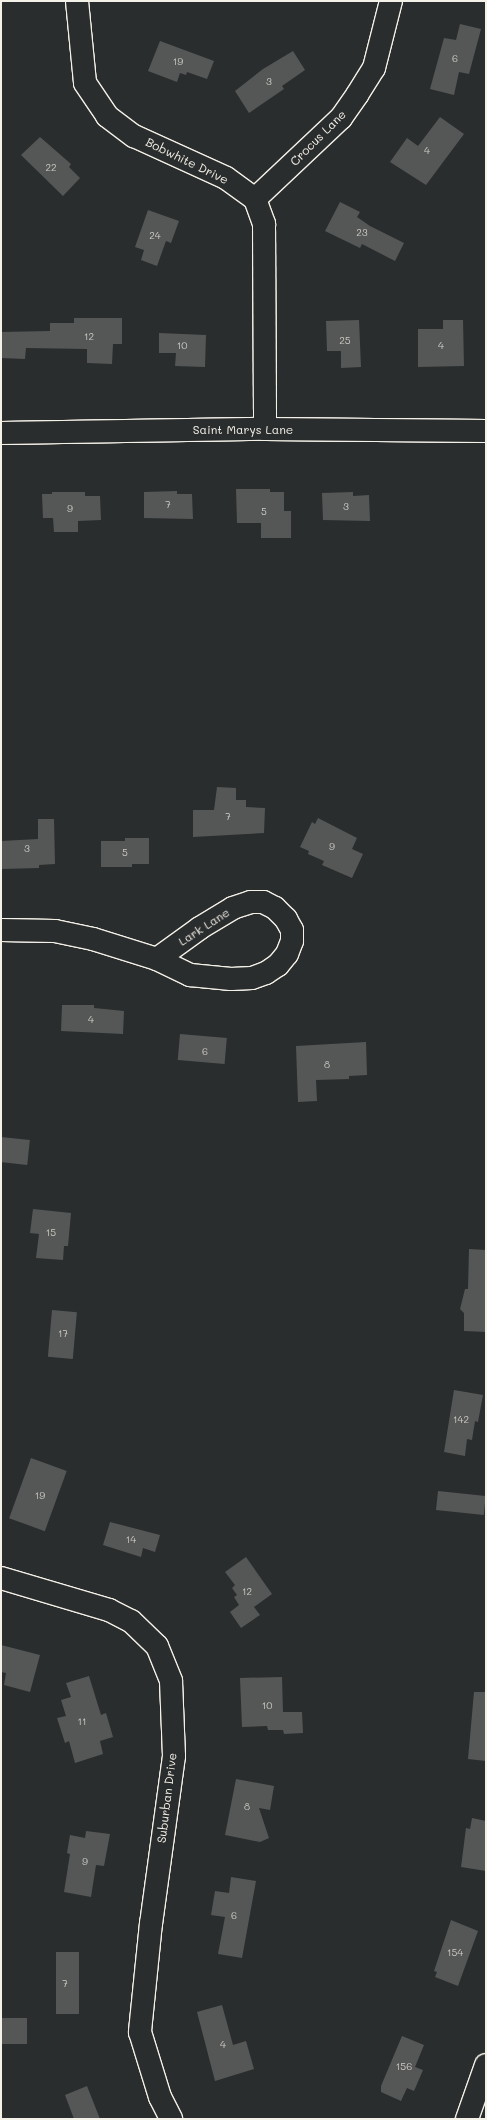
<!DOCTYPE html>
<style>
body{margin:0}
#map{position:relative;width:487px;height:2120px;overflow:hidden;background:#2a2d2e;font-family:Mali,sans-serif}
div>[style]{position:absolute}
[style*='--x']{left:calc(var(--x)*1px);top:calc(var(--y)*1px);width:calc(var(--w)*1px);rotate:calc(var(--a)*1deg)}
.building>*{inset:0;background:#555756;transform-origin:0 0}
.roads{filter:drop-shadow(1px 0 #f4f1e8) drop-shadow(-1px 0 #f4f1e8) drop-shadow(0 1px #f4f1e8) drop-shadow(0 -1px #f4f1e8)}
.minor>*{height:22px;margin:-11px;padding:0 11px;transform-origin:11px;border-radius:11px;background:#2a2d2e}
.major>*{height:22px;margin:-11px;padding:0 11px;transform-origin:11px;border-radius:11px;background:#2a2d2e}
span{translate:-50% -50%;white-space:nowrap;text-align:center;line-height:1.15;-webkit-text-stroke:3.5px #2a2d2e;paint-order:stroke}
.number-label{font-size:10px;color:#cccac4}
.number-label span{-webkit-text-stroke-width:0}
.street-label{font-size:12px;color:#f4f1e8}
.frame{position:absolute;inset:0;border:2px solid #f4f1e8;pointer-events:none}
</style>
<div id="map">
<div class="building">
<i style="clip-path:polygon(460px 24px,481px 29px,469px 74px,459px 72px,454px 95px,430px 89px,444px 38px,456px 40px)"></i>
<i style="clip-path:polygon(160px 41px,214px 61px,207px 79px,187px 72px,186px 75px,180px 73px,177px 82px,148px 71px)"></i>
<i style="clip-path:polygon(293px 51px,305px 70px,282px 86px,284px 89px,249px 113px,235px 91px,263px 69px)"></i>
<i style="clip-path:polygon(440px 117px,464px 134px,426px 185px,390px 162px,407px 138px,418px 146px)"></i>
<i style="clip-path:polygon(40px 137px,71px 164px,69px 167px,80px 178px,63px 196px,21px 155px)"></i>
<i style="clip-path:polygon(340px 202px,360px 212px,357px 217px,370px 226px,404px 243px,395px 261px,362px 244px,360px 248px,325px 231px)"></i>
<i style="clip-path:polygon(148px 210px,179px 221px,171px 243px,166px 241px,157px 266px,141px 260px,144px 250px,135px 247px)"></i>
<i style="clip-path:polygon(74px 318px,122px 318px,122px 344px,113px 344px,112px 364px,87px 363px,87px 349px,26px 348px,25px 359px,1px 358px,1px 332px,50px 331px,50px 323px,74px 323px)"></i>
<i style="clip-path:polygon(359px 320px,361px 367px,341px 368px,341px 351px,327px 351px,326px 321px)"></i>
<i style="clip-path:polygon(443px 320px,463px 320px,464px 366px,418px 367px,418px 329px,443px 329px)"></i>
<i style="clip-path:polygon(159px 333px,206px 335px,205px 367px,175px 366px,176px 353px,159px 353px)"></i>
<i style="clip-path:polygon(236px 489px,270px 489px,270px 492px,284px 492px,284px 511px,291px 511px,291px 538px,261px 538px,261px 523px,237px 523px)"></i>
<i style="clip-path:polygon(177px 491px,177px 494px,192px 494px,193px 519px,144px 518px,144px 492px)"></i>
<i style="clip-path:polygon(52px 492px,85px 492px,85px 496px,100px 496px,101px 520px,78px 521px,78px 532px,54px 532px,53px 518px,43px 518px,42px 494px,52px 494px)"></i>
<i style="clip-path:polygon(353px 492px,353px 496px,369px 495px,370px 521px,323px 520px,322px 493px)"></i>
<i style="clip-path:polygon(217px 787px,236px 788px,236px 800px,246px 800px,246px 807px,265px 808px,264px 833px,193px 837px,193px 810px,214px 810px)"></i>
<i style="clip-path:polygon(318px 818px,357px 838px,352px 849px,363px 854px,352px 878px,322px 865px,324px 861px,308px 854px,309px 851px,300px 847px,312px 822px,315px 824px)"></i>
<i style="clip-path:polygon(38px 819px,54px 819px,55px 864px,39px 865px,39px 868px,1px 869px,1px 841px,38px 839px)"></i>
<i style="clip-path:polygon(125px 838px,149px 838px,149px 864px,132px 864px,132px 867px,101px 867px,101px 841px,125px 841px)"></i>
<i style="clip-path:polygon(62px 1005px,94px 1005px,94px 1008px,124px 1011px,123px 1034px,61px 1031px)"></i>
<i style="left:180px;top:1034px;width:47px;height:26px;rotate:5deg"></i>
<i style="clip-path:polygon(366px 1042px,367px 1075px,349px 1076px,349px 1079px,316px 1080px,317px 1101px,298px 1102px,296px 1046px)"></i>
<i style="left:1px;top:1137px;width:29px;height:25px;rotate:6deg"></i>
<i style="clip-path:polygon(33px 1209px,71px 1213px,68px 1246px,64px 1246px,63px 1260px,36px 1258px,39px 1234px,30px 1233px)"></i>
<i style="clip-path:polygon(469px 1249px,486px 1250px,486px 1332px,464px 1331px,464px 1313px,460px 1309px,465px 1289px,468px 1289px)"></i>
<i style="left:52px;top:1310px;width:25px;height:47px;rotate:5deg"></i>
<i style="clip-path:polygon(454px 1390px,483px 1395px,478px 1422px,475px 1421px,472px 1440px,467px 1439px,465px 1456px,444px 1452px)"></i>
<i style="left:31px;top:1458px;width:38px;height:64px;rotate:20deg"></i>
<i style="left:438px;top:1491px;width:48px;height:19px;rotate:6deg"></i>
<i style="clip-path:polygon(110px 1522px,160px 1535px,155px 1552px,143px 1548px,141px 1557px,103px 1545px)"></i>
<i style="clip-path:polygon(246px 1557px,272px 1594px,254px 1607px,260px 1615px,241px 1628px,230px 1612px,239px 1605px,234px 1597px,237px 1595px,232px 1588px,235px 1585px,225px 1572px)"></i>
<i style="clip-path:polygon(1px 1645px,40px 1655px,30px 1692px,4px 1685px,6px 1673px,1px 1672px)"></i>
<i style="clip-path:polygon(89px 1676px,101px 1715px,106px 1713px,113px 1737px,100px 1741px,103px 1754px,75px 1763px,69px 1741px,65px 1743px,57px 1718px,66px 1716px,61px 1700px,71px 1697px,66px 1683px)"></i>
<i style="clip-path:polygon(282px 1677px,283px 1712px,302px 1712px,303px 1733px,284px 1734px,283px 1730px,268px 1730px,267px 1726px,242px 1727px,240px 1678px)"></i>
<i style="clip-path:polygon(474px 1692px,486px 1692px,486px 1761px,468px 1759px)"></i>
<i style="clip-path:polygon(236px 1779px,274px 1786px,270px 1810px,259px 1808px,269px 1838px,260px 1842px,225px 1835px)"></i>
<i style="clip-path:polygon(472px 1818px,486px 1821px,486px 1871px,461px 1867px,466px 1828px,470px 1829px)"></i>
<i style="clip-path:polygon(86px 1831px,110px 1834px,104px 1866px,96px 1865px,91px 1897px,64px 1892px,70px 1854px,67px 1853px,70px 1835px,85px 1838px)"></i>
<i style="clip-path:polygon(231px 1877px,256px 1881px,242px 1958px,218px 1954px,225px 1917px,211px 1915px,215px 1891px,229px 1893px)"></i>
<i style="clip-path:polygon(451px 1920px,478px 1931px,458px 1986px,435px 1977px,437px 1972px,434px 1971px)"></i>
<i style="left:56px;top:1952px;width:23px;height:62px"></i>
<i style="clip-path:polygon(222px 2005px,233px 2045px,246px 2041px,254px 2069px,215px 2081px,197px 2012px)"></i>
<i style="left:1px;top:2018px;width:26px;height:26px"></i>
<i style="clip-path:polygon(402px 2036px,424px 2045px,415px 2067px,423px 2070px,414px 2091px,407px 2088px,401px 2101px,381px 2092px,381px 2086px)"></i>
<i style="clip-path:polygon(87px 2086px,100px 2119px,74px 2119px,65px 2095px)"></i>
</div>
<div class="roads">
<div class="minor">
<i style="--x:77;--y:1;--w:82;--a:84.4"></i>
<i style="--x:85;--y:83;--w:40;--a:56"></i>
<i style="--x:107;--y:116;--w:34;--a:37"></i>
<i style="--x:134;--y:136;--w:101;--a:24.5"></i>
<i style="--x:226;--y:178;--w:36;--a:36"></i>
<i style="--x:255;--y:199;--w:27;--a:70"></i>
<i style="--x:264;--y:224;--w:205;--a:89.7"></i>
<i style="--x:255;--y:199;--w:118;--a:-43.3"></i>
<i style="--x:341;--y:118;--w:28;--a:-55"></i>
<i style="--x:357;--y:95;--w:32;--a:-58"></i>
<i style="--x:374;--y:68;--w:69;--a:-75.8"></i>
<i style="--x:1;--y:433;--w:264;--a:-0.9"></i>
<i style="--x:265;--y:429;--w:221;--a:0.5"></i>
<i style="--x:1;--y:930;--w:54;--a:1.1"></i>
<i style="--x:55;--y:931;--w:39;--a:12"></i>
<i style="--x:93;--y:939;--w:67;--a:17.4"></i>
<i style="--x:157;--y:959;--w:37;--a:26"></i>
<i style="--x:190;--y:975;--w:41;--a:5.6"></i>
<i style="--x:231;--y:979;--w:21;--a:-3"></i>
<i style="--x:252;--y:978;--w:15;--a:-20"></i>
<i style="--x:266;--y:973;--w:14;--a:-34"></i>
<i style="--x:278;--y:965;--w:14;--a:-51"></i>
<i style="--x:287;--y:954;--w:14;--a:-69"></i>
<i style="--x:292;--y:941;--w:11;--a:-90"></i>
<i style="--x:292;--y:930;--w:13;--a:-119"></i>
<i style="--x:286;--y:919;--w:16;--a:-135"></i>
<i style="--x:275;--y:908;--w:13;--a:-153"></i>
<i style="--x:263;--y:902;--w:12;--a:180"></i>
<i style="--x:251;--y:902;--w:19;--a:162"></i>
<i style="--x:233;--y:908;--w:39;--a:149"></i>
<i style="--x:200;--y:928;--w:53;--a:144.2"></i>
<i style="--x:1;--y:1578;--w:113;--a:16.5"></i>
<i style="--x:109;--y:1610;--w:25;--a:27"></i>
<i style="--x:131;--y:1621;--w:36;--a:44"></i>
<i style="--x:157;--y:1646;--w:38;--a:68"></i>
<i style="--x:171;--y:1681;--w:75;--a:87.7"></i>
<i style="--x:174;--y:1756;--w:169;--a:97.8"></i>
<i style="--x:151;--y:1923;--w:110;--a:95.8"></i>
<i style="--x:140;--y:2032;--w:68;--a:72.9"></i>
<i style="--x:160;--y:2097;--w:25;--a:63"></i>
</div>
<div class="major">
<i style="--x:467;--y:2119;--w:57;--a:-70.6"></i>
</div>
</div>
<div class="number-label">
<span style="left:455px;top:59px">6</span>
<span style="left:178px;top:62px">19</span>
<span style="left:269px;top:82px">3</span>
<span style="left:427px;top:151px">4</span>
<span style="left:51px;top:168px">22</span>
<span style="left:362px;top:233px">23</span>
<span style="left:155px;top:236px">24</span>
<span style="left:89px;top:337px">12</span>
<span style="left:345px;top:341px">25</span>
<span style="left:182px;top:346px">10</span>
<span style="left:441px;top:346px">4</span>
<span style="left:168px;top:505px">7</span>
<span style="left:346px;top:507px">3</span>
<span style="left:70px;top:509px">9</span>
<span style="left:264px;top:512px">5</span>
<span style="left:228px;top:817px">7</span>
<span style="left:332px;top:847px">9</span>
<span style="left:27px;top:849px">3</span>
<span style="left:125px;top:853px">5</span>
<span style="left:91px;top:1020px">4</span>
<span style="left:205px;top:1052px">6</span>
<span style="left:327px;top:1065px">8</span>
<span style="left:51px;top:1233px">15</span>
<span style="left:63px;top:1334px">17</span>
<span style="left:461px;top:1420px">142</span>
<span style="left:40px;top:1496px">19</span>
<span style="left:131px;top:1540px">14</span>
<span style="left:247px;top:1592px">12</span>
<span style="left:267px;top:1706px">10</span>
<span style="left:82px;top:1722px">11</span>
<span style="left:247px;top:1807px">8</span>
<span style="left:85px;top:1862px">9</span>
<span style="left:234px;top:1916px">6</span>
<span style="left:455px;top:1953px">154</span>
<span style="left:65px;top:1984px">7</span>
<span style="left:223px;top:2045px">4</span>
<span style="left:404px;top:2067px">156</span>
</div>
<div class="street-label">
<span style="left:318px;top:138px;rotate:-45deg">Crocus Lane</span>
<span style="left:187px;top:161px;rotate:26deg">Bobwhite Drive</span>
<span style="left:243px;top:430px">Saint Marys Lane</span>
<span style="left:204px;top:927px;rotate:-33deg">Lark Lane</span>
<span style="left:167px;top:1798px;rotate:-83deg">Suburban Drive</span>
</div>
<div class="frame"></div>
</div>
